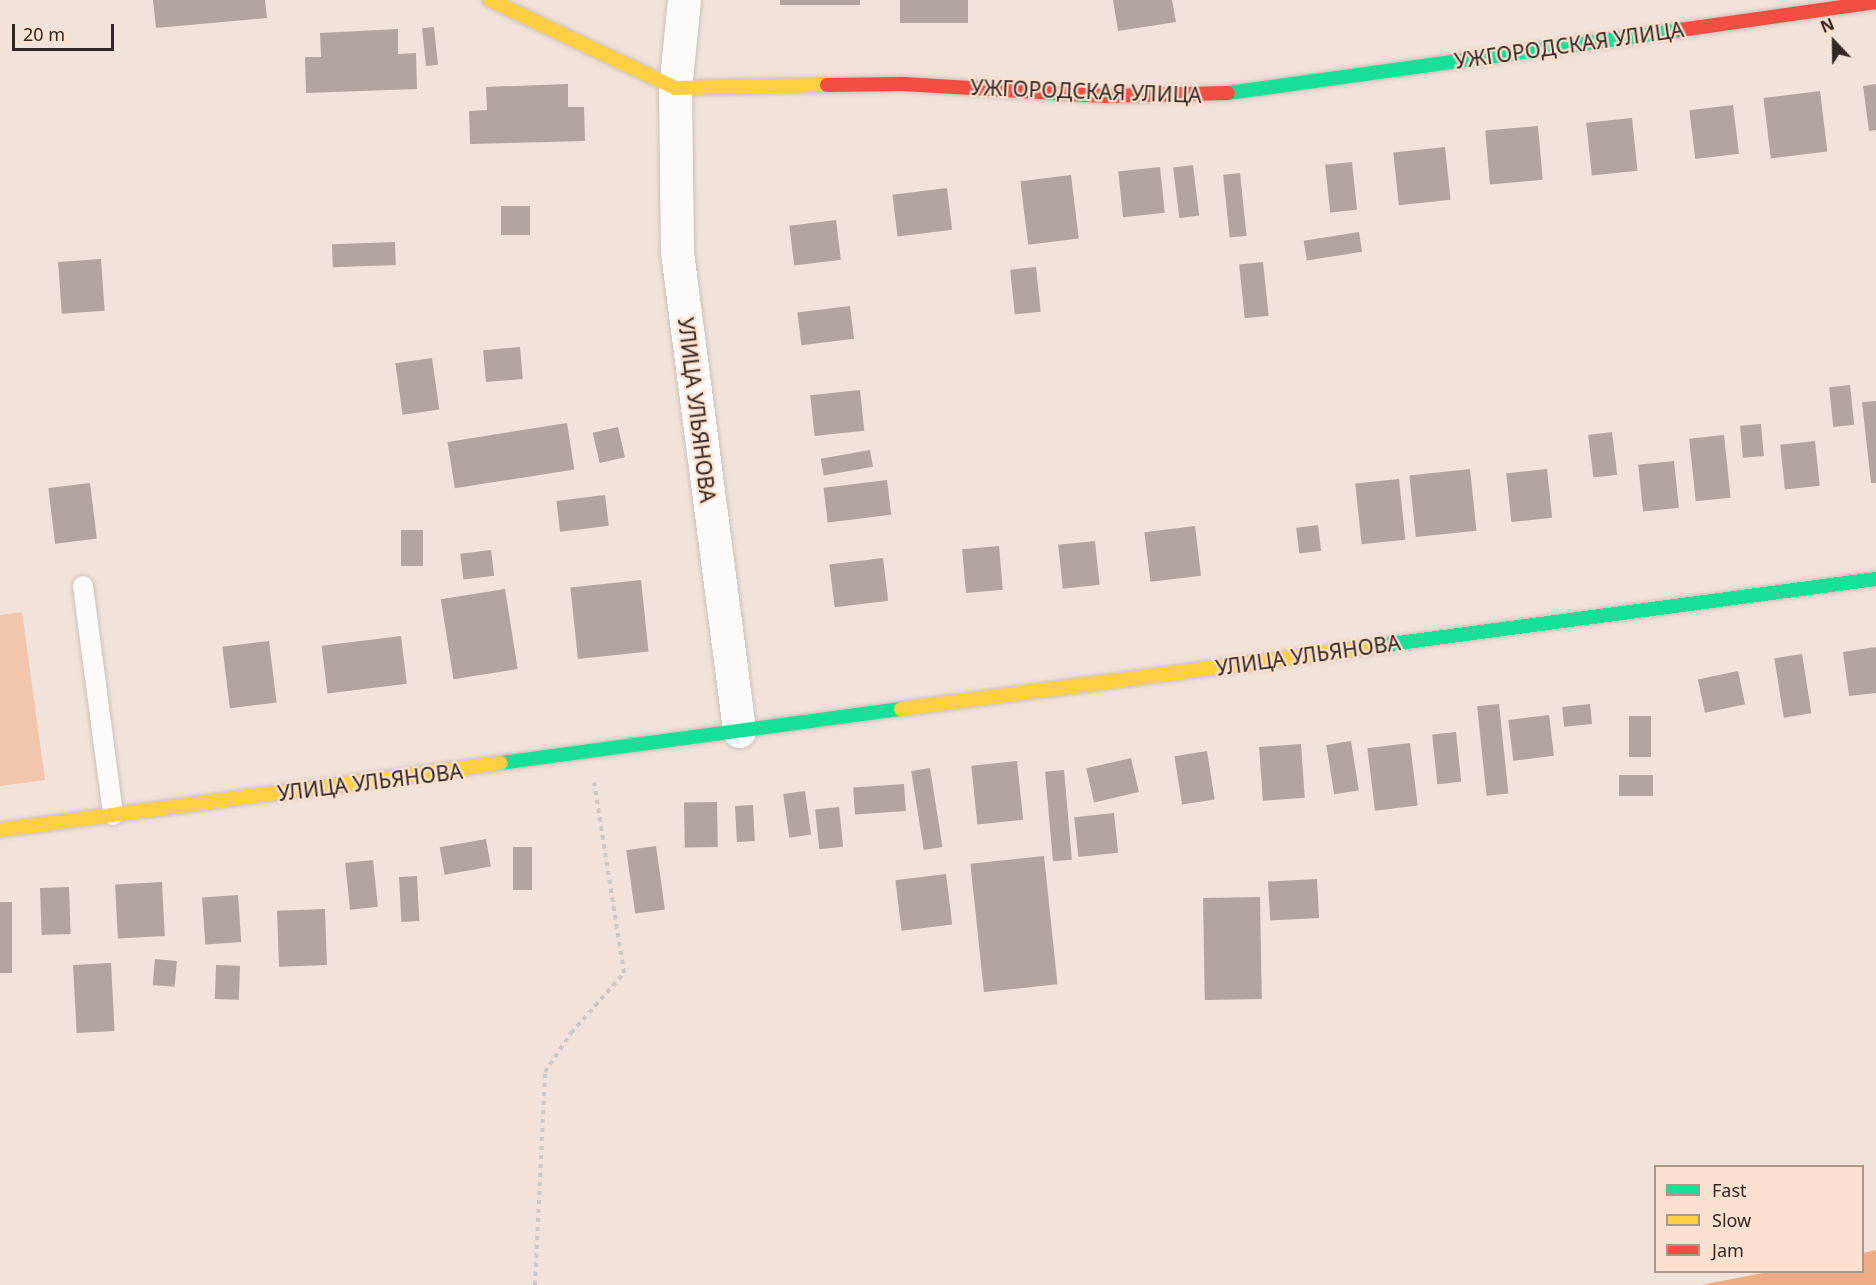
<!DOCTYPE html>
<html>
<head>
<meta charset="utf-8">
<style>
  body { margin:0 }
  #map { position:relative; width:1876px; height:1285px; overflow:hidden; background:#f2e3da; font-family:"Noto Sans",sans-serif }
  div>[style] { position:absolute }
  .green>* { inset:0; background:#f1c6ad }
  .water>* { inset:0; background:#eeac84 }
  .building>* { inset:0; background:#b1a59e; transform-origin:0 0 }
  .path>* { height:4px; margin-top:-2px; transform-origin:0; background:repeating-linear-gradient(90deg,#cdc7c5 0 4.5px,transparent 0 9px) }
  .roads { filter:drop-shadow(0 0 2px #ccc0ba) drop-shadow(0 0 2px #ccc0ba) }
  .lane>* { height:20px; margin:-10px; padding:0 10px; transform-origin:10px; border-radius:10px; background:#fdfbf9 }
  .street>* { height:33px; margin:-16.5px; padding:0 16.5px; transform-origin:16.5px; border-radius:16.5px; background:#fdfbf9 }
  .fast>* { height:14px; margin:-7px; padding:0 7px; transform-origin:7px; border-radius:7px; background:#16e098 }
  .slow>* { height:14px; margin:-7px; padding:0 7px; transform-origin:7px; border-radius:7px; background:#ffcf43 }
  .jam>* { height:14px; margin:-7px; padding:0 7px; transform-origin:7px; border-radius:7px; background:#f24e42 }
  span { translate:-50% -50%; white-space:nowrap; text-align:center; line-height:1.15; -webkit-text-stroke:4.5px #fce0d0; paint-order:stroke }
  .street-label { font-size:21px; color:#322722 }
  .legend { position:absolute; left:1654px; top:1165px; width:210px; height:108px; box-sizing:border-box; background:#fce0d0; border:2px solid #ab968a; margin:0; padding:8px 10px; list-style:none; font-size:18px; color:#322722 }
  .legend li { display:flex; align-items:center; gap:12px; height:30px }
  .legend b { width:30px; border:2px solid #ab968a }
  .north { position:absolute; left:1804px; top:12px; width:60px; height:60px; -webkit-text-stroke:4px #fce0d0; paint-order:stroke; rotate:338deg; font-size:16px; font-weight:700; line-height:24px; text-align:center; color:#322722 }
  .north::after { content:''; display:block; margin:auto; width:21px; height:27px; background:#322722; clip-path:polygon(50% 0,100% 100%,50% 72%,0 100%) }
  .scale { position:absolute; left:12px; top:24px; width:102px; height:27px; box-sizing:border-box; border:3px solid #322722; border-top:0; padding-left:8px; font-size:18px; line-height:21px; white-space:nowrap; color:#322722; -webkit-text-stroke:4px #fce0d0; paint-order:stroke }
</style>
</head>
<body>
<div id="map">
  <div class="green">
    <i style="clip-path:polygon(22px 612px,45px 780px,0 786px,0 615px)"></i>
  </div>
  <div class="water">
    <i style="clip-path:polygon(1876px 1250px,1876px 1285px,1701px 1285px,1768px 1272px,1862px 1272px,1863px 1253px)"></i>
  </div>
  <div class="building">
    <i style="clip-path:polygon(153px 0,265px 0,267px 18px,156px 28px)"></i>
    <i style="left:780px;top:0;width:80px;height:5px"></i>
    <i style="left:900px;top:0;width:68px;height:23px"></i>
    <i style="clip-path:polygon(1113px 0,1172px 0,1176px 22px,1118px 31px)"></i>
    <i style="left:434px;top:27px;width:38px;height:12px;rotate:84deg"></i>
    <i style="clip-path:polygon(398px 29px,398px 54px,416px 53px,417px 89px,306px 93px,305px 57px,321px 57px,320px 33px)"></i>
    <i style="clip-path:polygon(568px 84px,568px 107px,584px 107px,585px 141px,470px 144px,469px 111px,487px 110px,486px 87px)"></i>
    <i style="clip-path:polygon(1876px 84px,1876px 130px,1869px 131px,1863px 86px)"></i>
    <i style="left:1820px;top:91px;width:61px;height:57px;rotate:83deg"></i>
    <i style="left:1733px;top:105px;width:49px;height:44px;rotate:83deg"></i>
    <i style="left:1632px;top:118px;width:53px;height:46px;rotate:84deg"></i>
    <i style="left:1538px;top:126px;width:54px;height:53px;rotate:85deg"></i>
    <i style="left:1445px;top:147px;width:53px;height:52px;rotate:84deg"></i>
    <i style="left:1352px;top:162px;width:48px;height:27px;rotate:84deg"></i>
    <i style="left:1193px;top:165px;width:51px;height:20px;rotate:83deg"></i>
    <i style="left:1160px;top:167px;width:46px;height:42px;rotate:84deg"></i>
    <i style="left:1240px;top:173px;width:63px;height:17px;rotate:84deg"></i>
    <i style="left:1071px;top:175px;width:64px;height:51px;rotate:83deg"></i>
    <i style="left:947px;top:188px;width:42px;height:55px;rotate:83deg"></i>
    <i style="left:501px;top:206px;width:29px;height:29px"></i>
    <i style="left:836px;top:220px;width:40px;height:47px;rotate:83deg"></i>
    <i style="left:1359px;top:232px;width:20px;height:56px;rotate:81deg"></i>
    <i style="left:395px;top:242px;width:23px;height:63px;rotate:88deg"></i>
    <i style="left:101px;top:259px;width:52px;height:43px;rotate:86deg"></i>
    <i style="left:1263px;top:262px;width:54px;height:24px;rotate:84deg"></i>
    <i style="left:1036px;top:267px;width:45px;height:26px;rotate:84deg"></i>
    <i style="left:850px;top:306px;width:33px;height:53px;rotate:83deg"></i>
    <i style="left:520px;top:347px;width:32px;height:37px;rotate:85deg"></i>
    <i style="left:432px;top:358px;width:52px;height:37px;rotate:82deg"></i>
    <i style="left:1850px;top:385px;width:40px;height:21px;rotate:84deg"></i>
    <i style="left:860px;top:390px;width:41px;height:50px;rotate:84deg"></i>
    <i style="clip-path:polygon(1876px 401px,1876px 483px,1871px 483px,1862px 402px)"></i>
    <i style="left:567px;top:423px;width:47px;height:121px;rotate:81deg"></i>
    <i style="left:1761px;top:424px;width:32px;height:21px;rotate:85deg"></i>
    <i style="left:618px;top:427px;width:31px;height:26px;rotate:77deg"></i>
    <i style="left:1612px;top:432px;width:43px;height:24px;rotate:83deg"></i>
    <i style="left:1724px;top:435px;width:63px;height:35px;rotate:84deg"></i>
    <i style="left:1815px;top:441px;width:45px;height:35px;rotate:84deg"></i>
    <i style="left:870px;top:450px;width:17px;height:50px;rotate:80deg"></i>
    <i style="left:1674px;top:461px;width:47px;height:36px;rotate:84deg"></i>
    <i style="left:1470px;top:469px;width:62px;height:61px;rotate:84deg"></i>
    <i style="left:1547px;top:469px;width:49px;height:41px;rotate:84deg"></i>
    <i style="left:1399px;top:479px;width:61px;height:44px;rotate:84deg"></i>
    <i style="left:887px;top:480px;width:35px;height:64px;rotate:83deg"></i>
    <i style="left:90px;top:483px;width:56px;height:42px;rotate:83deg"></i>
    <i style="left:605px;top:495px;width:31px;height:49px;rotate:83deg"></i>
    <i style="left:1318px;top:525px;width:26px;height:22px;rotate:83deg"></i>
    <i style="left:1195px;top:526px;width:50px;height:51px;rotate:83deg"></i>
    <i style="left:423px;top:530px;width:36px;height:22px;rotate:90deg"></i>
    <i style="left:1095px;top:541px;width:44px;height:37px;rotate:84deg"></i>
    <i style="left:999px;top:546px;width:44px;height:37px;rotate:85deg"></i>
    <i style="left:491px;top:550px;width:26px;height:31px;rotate:83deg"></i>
    <i style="left:883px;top:558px;width:43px;height:54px;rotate:83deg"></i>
    <i style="left:641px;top:580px;width:72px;height:71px;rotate:84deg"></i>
    <i style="left:505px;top:589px;width:81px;height:65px;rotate:81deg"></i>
    <i style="left:401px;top:636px;width:48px;height:80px;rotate:83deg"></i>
    <i style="left:269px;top:641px;width:62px;height:47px;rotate:83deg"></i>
    <i style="clip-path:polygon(1876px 647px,1876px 693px,1849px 696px,1843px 652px)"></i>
    <i style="left:1802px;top:654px;width:60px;height:28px;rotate:81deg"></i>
    <i style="left:1738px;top:671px;width:34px;height:41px;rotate:78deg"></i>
    <i style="left:1499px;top:704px;width:90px;height:22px;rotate:84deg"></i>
    <i style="left:1590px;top:704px;width:20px;height:28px;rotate:84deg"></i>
    <i style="left:1549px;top:715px;width:41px;height:41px;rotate:83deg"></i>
    <i style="left:1629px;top:716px;width:22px;height:41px"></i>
    <i style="left:1456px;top:732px;width:50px;height:24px;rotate:84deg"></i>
    <i style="left:1351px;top:741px;width:50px;height:25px;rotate:81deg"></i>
    <i style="left:1410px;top:743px;width:63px;height:43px;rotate:83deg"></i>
    <i style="left:1301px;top:744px;width:54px;height:42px;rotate:86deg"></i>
    <i style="left:1207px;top:751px;width:49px;height:33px;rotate:81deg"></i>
    <i style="left:1131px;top:758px;width:35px;height:46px;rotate:77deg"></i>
    <i style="left:1017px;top:761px;width:59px;height:46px;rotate:84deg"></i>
    <i style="left:930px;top:768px;width:80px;height:19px;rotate:81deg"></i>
    <i style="left:1064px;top:770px;width:90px;height:19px;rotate:85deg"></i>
    <i style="left:1619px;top:775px;width:34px;height:21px"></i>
    <i style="left:904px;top:784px;width:27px;height:51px;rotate:86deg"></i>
    <i style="left:805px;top:791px;width:44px;height:22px;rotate:82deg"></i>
    <i style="left:717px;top:802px;width:45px;height:33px;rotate:89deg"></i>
    <i style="left:753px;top:805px;width:36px;height:18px;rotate:87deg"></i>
    <i style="left:839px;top:807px;width:40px;height:24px;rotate:84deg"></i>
    <i style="left:1114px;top:813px;width:40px;height:40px;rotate:84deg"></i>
    <i style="left:486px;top:839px;width:28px;height:47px;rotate:80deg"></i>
    <i style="left:656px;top:846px;width:64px;height:30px;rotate:82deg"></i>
    <i style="left:513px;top:847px;width:19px;height:43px"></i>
    <i style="left:1044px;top:856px;width:129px;height:74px;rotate:84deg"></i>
    <i style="left:373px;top:860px;width:47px;height:28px;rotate:84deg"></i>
    <i style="left:946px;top:874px;width:51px;height:51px;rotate:83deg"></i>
    <i style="left:417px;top:876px;width:45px;height:18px;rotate:87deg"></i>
    <i style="left:1317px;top:879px;width:39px;height:49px;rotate:87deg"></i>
    <i style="left:162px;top:882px;width:54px;height:47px;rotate:87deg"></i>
    <i style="left:69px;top:887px;width:47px;height:29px;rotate:88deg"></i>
    <i style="left:238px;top:895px;width:47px;height:36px;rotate:86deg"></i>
    <i style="left:1260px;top:897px;width:102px;height:57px;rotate:89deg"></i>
    <i style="left:0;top:902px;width:12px;height:71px"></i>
    <i style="left:325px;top:909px;width:56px;height:48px;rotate:88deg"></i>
    <i style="left:155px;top:959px;width:22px;height:26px;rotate:5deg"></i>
    <i style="left:111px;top:963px;width:68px;height:38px;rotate:87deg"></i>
    <i style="left:216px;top:965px;width:24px;height:34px;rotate:2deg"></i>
  </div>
  <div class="path">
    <i style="left:535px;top:1285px;width:213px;rotate:-87.3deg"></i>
    <i style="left:545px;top:1072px;width:47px;rotate:-56.3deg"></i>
    <i style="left:571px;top:1033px;width:80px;rotate:-48.5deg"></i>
    <i style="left:624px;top:973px;width:193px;rotate:-98.9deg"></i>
  </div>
  <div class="roads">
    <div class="lane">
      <i style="left:83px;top:586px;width:231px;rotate:82.5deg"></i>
    </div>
    <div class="street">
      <i style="left:684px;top:0;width:88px;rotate:95.8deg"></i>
      <i style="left:675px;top:88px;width:164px;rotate:89.3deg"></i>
      <i style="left:677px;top:252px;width:483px;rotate:82.6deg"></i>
    </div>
    <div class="fast">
      <i style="left:1228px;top:93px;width:456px;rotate:-7.9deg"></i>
      <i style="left:1369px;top:647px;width:512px;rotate:-7.64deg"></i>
      <i style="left:501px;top:763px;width:404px;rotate:-7.7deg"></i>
    </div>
    <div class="slow">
      <i style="left:490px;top:0;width:205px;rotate:25.4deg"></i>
      <i style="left:675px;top:88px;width:152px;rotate:-1.1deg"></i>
      <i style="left:901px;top:709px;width:472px;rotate:-7.5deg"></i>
      <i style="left:0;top:830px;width:505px;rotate:-7.62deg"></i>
    </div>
    <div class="jam">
      <i style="left:1680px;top:30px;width:198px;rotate:-8.1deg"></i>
      <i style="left:827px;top:85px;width:76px;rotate:-0.8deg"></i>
      <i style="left:903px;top:84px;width:203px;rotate:3.4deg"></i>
      <i style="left:1106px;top:96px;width:122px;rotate:-1.4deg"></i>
    </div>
  </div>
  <div class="street-label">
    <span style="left:1569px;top:45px;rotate:-8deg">УЖГОРОДСКАЯ УЛИЦА</span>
    <span style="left:1086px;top:91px;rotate:2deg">УЖГОРОДСКАЯ УЛИЦА</span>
    <span style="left:697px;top:410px;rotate:83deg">УЛИЦА УЛЬЯНОВА</span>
    <span style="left:1308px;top:655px;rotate:-8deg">УЛИЦА УЛЬЯНОВА</span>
    <span style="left:370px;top:782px;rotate:-7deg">УЛИЦА УЛЬЯНОВА</span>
  </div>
  <ul class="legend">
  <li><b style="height:8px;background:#16e098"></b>Fast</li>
  <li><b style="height:8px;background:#ffcf43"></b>Slow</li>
  <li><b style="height:8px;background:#f24e42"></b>Jam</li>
  </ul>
  <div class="north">N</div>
  <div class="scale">20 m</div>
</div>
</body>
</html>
